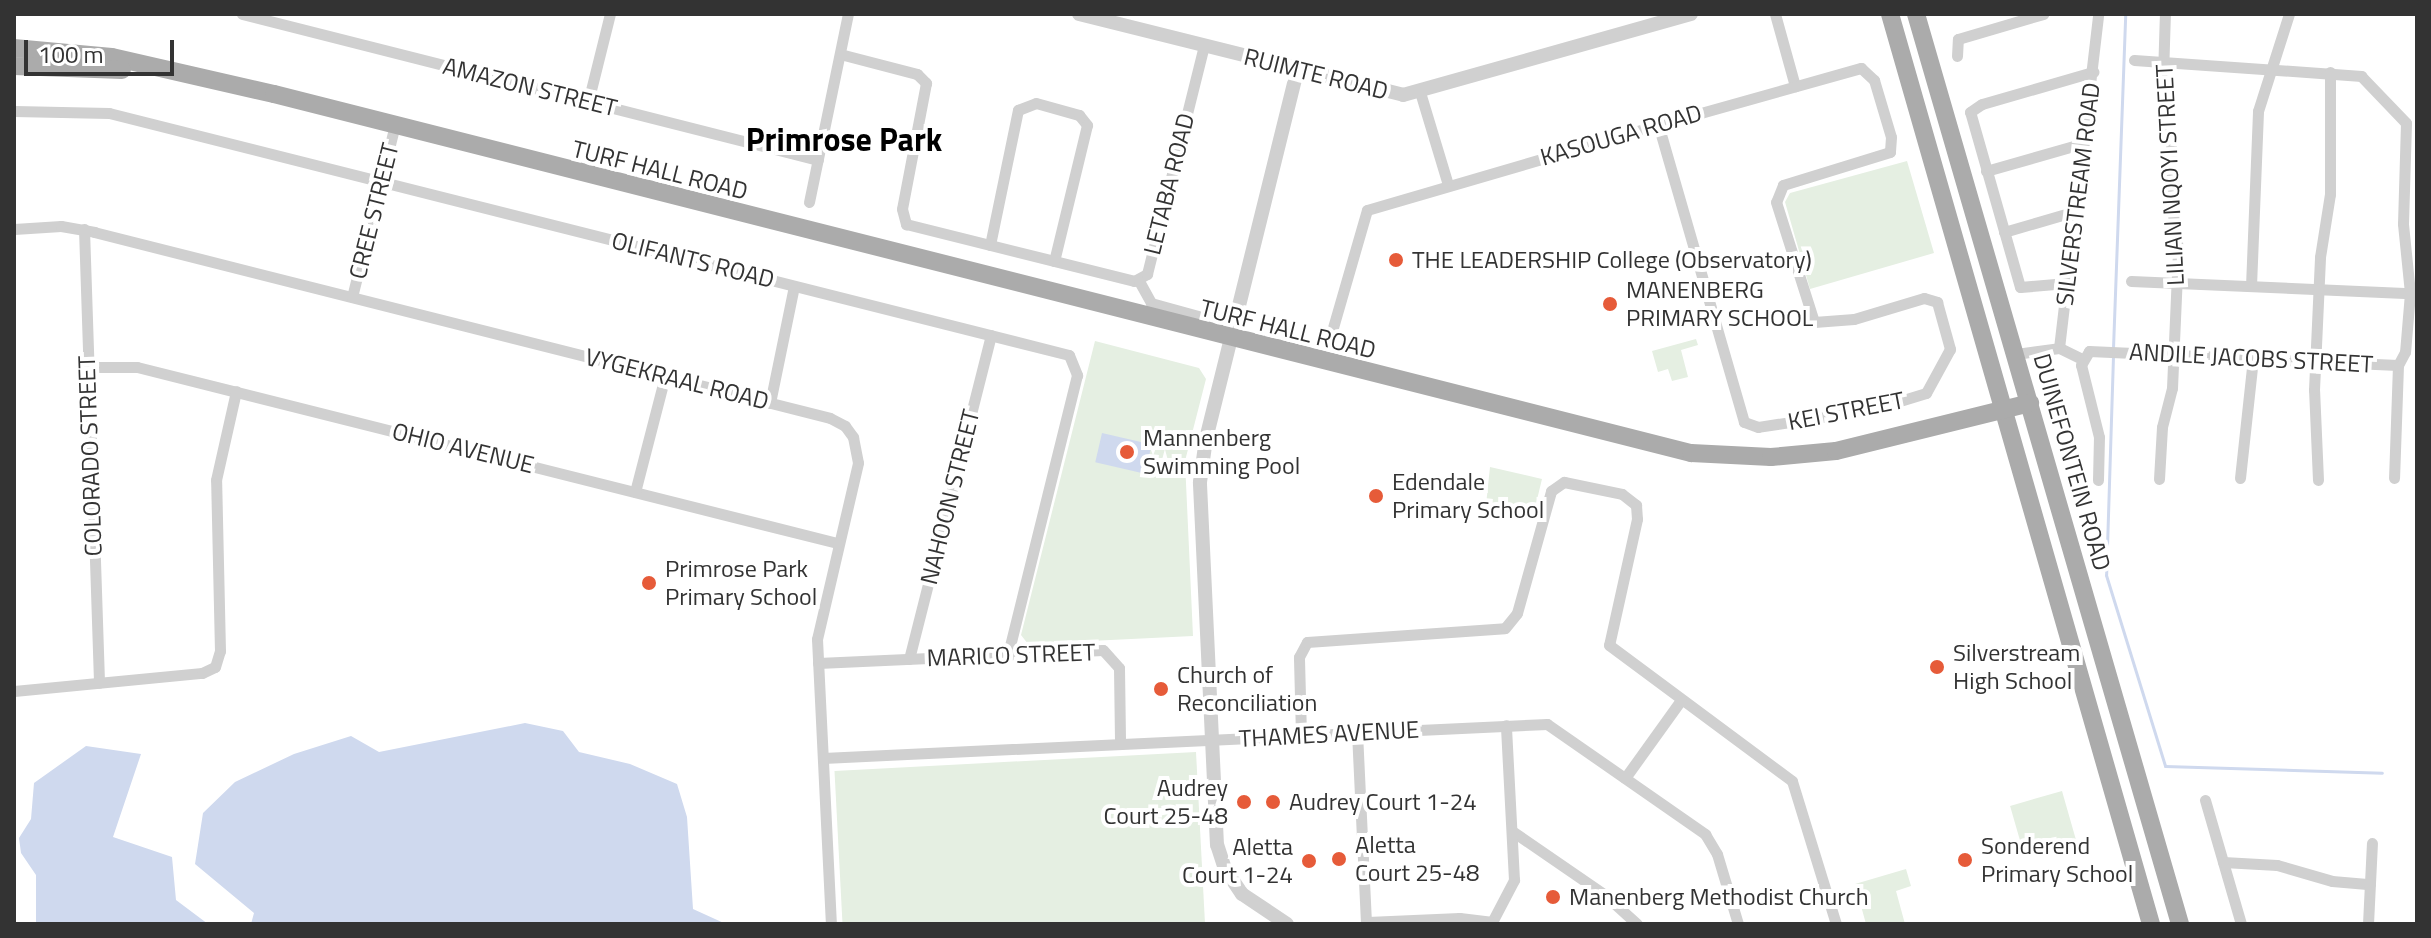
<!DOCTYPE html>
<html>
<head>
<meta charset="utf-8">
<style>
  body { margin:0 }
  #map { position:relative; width:2431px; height:938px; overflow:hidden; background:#fff; font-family:"Titillium Web",sans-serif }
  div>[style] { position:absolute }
  .green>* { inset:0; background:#e5efe2; transform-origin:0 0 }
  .water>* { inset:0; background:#cfd9ee; transform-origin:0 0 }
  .stream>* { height:3px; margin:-1.5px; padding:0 1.5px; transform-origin:1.5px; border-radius:1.5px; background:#cfd9ee }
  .minor>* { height:11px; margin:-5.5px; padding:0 5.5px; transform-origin:5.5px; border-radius:5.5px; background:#d0d0d0 }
  .tertiary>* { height:14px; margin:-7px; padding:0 7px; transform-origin:7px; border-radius:7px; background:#d0d0d0 }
  .primary>* { height:18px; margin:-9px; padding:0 9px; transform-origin:9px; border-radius:9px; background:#ababab }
  .dots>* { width:22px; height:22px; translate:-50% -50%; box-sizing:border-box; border:4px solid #fff; border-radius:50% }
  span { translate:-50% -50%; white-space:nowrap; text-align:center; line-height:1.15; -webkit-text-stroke:8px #fff; paint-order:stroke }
  .street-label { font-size:24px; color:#333 }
  .poi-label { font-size:24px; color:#333 }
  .left { translate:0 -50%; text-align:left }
  .right { translate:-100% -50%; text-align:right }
  .district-label { font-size:32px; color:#000; font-weight:700 }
  .frame { position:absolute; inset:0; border:16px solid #333; pointer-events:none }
  .scale { position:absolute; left:24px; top:40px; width:150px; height:36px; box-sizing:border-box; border:4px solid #333; border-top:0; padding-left:10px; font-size:24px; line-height:28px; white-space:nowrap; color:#333; -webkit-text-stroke:6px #fff; paint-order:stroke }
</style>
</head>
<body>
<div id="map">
  <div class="green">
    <i style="clip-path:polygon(1907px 161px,1934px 253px,1810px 289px,1785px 202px,1790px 193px)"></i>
    <i style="clip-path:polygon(1696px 339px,1698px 345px,1681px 350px,1688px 377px,1672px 381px,1668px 369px,1658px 372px,1652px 351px)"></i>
    <i style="clip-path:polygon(1095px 341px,1199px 368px,1206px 379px,1185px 461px,1193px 636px,1028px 644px,1021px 635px)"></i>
    <i style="clip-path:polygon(1490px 467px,1542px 479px,1534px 512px,1486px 505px)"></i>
    <i style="left:1196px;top:752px;width:172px;height:362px;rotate:87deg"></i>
    <i style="left:2062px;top:791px;width:54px;height:54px;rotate:74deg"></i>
    <i style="clip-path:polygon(1906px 869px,1911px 886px,1896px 891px,1905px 924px,1866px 924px,1855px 884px)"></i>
  </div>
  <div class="water">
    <i style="left:1102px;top:433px;width:51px;height:30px;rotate:13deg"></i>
    <i style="clip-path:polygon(525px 723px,563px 731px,579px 752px,630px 764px,677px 784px,687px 817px,693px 909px,726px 924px,251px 924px,254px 913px,195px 864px,203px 813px,235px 782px,294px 754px,351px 736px,379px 752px)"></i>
    <i style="clip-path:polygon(86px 746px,141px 754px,113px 837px,172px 857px,176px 900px,208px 924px,36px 924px,36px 875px,21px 853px,19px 838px,31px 819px,34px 783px)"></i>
  </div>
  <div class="stream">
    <i style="left:2113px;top:348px;width:334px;rotate:-87.9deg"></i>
    <i style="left:2113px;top:356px;width:219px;rotate:91.8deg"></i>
    <i style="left:2106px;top:575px;width:200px;rotate:72.8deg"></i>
    <i style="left:2165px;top:766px;width:217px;rotate:1.8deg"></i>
  </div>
  <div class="minor">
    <i style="left:242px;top:14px;width:594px;rotate:14.22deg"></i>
    <i style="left:1775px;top:14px;width:75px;rotate:74.5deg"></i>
    <i style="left:840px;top:54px;width:80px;rotate:14.6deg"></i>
    <i style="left:917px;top:74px;width:13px;rotate:45deg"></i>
    <i style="left:926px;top:83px;width:128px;rotate:100.8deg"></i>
    <i style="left:902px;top:209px;width:16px;rotate:75deg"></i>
    <i style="left:906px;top:224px;width:235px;rotate:14deg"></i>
    <i style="left:1134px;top:281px;width:15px;rotate:-28deg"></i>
    <i style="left:1147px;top:274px;width:235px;rotate:-76deg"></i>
    <i style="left:1957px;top:56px;width:17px;rotate:-87deg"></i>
    <i style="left:1958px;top:39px;width:89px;rotate:-16.4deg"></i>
    <i style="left:2134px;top:60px;width:228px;rotate:4deg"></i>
    <i style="left:2361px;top:76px;width:65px;rotate:46.2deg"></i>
    <i style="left:2406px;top:123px;width:101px;rotate:91.7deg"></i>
    <i style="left:2403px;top:224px;width:69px;rotate:84.2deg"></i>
    <i style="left:2410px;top:293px;width:59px;rotate:94.8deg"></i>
    <i style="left:2405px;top:352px;width:15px;rotate:118deg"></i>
    <i style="left:2398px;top:365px;width:113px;rotate:92deg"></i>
    <i style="left:1420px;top:92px;width:97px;rotate:73.2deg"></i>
    <i style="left:588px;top:102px;width:91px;rotate:-76deg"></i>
    <i style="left:14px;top:111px;width:95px;rotate:1.2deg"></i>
    <i style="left:109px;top:113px;width:990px;rotate:14.15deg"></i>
    <i style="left:1069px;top:355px;width:22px;rotate:68deg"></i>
    <i style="left:1077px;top:375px;width:287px;rotate:103.9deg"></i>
    <i style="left:1986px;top:171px;width:102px;rotate:-15.9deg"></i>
    <i style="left:809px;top:202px;width:192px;rotate:-78.3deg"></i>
    <i style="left:14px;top:229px;width:47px;rotate:-3.7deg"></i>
    <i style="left:61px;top:226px;width:34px;rotate:10deg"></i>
    <i style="left:94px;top:232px;width:759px;rotate:14.18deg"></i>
    <i style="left:830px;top:418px;width:17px;rotate:28deg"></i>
    <i style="left:845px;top:426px;width:14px;rotate:54deg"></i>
    <i style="left:853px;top:437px;width:26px;rotate:79deg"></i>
    <i style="left:858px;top:463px;width:181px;rotate:103.1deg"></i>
    <i style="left:817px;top:639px;width:285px;rotate:87.2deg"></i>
    <i style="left:84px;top:229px;width:454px;rotate:88.1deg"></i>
    <i style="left:2004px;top:232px;width:75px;rotate:-16.3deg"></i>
    <i style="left:990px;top:245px;width:138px;rotate:-78.3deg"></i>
    <i style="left:1018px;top:110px;width:19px;rotate:-21deg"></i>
    <i style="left:1036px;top:103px;width:45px;rotate:15.6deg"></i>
    <i style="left:1079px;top:115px;width:13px;rotate:51deg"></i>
    <i style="left:1087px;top:125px;width:140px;rotate:103.6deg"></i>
    <i style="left:1139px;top:281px;width:25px;rotate:61deg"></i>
    <i style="left:1151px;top:303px;width:49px;rotate:15.5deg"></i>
    <i style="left:2131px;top:281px;width:279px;rotate:2.5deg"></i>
    <i style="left:2067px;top:283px;width:47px;rotate:175.1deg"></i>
    <i style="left:2020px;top:287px;width:182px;rotate:-105.9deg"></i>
    <i style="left:1970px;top:112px;width:14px;rotate:-34deg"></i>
    <i style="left:1982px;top:104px;width:116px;rotate:-16.1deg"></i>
    <i style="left:2251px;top:286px;width:175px;rotate:-87.7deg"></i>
    <i style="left:2258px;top:111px;width:102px;rotate:-72.3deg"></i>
    <i style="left:352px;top:297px;width:178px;rotate:-76deg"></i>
    <i style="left:1332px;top:331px;width:126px;rotate:-73.9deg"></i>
    <i style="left:1367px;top:210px;width:303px;rotate:-16.3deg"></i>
    <i style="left:1658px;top:125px;width:211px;rotate:-15.7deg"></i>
    <i style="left:1861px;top:68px;width:18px;rotate:43deg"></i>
    <i style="left:1874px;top:80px;width:59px;rotate:73.4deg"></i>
    <i style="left:1891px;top:137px;width:15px;rotate:94deg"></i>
    <i style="left:1890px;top:152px;width:112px;rotate:162.9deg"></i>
    <i style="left:1783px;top:185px;width:18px;rotate:112deg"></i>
    <i style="left:1776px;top:202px;width:126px;rotate:72.4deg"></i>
    <i style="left:1814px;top:322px;width:40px;rotate:-4.3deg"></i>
    <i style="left:1854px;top:319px;width:73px;rotate:-16.7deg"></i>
    <i style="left:1924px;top:298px;width:14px;rotate:17deg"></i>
    <i style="left:1937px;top:302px;width:49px;rotate:74.5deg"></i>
    <i style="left:1950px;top:349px;width:50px;rotate:118.6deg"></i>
    <i style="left:1926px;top:393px;width:59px;rotate:163.1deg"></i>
    <i style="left:1870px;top:410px;width:113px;rotate:171.4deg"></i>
    <i style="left:1758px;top:427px;width:15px;rotate:-160deg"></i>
    <i style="left:1744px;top:422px;width:309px;rotate:-106.1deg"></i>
    <i style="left:2016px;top:354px;width:43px;rotate:-7.9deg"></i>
    <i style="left:2082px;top:359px;width:25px;rotate:-154deg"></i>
    <i style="left:2059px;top:348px;width:336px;rotate:-83.3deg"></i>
    <i style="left:87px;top:367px;width:50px"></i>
    <i style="left:137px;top:367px;width:722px;rotate:14.11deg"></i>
    <i style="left:770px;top:403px;width:119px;rotate:-78.4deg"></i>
    <i style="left:2240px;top:478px;width:121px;rotate:-83.8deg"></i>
    <i style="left:2159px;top:479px;width:52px;rotate:-86.7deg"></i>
    <i style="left:2162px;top:427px;width:40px;rotate:-75.6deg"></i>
    <i style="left:2172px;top:388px;width:139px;rotate:-87.5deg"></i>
    <i style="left:2178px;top:249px;width:49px;rotate:-98.3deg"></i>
    <i style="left:2171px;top:201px;width:58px;rotate:-90deg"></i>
    <i style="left:2171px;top:143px;width:37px;rotate:-104deg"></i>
    <i style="left:2162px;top:107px;width:93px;rotate:-88.2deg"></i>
    <i style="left:2098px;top:480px;width:43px;rotate:-88.7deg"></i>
    <i style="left:2099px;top:437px;width:74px;rotate:-104deg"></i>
    <i style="left:2081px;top:365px;width:16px;rotate:-60deg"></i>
    <i style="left:2089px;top:351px;width:309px;rotate:2.6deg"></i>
    <i style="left:2318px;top:480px;width:90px;rotate:-92.5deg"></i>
    <i style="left:2314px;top:390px;width:133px;rotate:-87.4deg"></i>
    <i style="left:2320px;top:257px;width:64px;rotate:-81deg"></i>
    <i style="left:2330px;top:194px;width:122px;rotate:-90deg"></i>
    <i style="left:635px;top:492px;width:120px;rotate:-75.5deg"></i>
    <i style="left:909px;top:659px;width:334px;rotate:-75.8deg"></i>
    <i style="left:818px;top:663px;width:285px;rotate:-2.6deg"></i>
    <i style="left:1103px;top:650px;width:24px;rotate:48deg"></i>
    <i style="left:1119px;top:668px;width:76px;rotate:89.2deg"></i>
    <i style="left:14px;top:691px;width:189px;rotate:-5.5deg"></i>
    <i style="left:202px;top:673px;width:14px;rotate:-25deg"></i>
    <i style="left:215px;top:667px;width:17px;rotate:-73deg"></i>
    <i style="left:220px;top:651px;width:171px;rotate:-91.3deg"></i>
    <i style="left:216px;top:480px;width:91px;rotate:-77.3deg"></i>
    <i style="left:1357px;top:732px;width:192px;rotate:87.3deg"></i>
    <i style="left:1301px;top:735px;width:78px;rotate:-91.5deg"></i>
    <i style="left:1299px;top:657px;width:17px;rotate:-62deg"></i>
    <i style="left:1307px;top:642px;width:198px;rotate:-4deg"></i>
    <i style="left:1505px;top:628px;width:19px;rotate:-51deg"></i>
    <i style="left:1517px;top:613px;width:127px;rotate:-74.4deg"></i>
    <i style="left:1551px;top:491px;width:16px;rotate:-35deg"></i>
    <i style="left:1564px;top:482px;width:59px;rotate:11.7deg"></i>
    <i style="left:1622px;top:494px;width:18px;rotate:38deg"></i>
    <i style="left:1636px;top:505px;width:14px;rotate:86deg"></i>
    <i style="left:1637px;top:519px;width:129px;rotate:102.5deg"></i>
    <i style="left:1609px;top:645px;width:228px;rotate:36.6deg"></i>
    <i style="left:1792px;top:781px;width:150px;rotate:72.9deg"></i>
    <i style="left:823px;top:758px;width:725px;rotate:-2.69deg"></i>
    <i style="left:1547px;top:724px;width:193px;rotate:34.8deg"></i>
    <i style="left:1705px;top:834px;width:23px;rotate:59deg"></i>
    <i style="left:1717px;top:854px;width:73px;rotate:73.3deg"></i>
    <i style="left:1625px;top:778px;width:96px;rotate:-54.3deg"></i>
    <i style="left:2205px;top:800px;width:129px;rotate:73.8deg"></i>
    <i style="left:1512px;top:831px;width:113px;rotate:34.5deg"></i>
    <i style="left:1605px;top:895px;width:43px;rotate:42.2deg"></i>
    <i style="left:2223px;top:862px;width:54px;rotate:3.2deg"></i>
    <i style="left:2277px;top:865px;width:57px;rotate:16.2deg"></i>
    <i style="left:2332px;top:881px;width:38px;rotate:5deg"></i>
    <i style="left:1491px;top:924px;width:50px;rotate:-62.4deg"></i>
    <i style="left:1514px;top:880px;width:155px;rotate:-93deg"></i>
    <i style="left:2368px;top:924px;width:81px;rotate:-87.2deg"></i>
  </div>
  <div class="tertiary">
    <i style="left:1079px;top:14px;width:334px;rotate:14deg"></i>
    <i style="left:1403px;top:95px;width:299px;rotate:-15.7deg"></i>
    <i style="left:1287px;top:924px;width:54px;rotate:-146.3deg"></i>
    <i style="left:1242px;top:894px;width:30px;rotate:-124deg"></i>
    <i style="left:1225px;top:869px;width:25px;rotate:-108deg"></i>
    <i style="left:1217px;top:845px;width:363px;rotate:-92.7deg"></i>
    <i style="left:1200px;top:482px;width:43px;rotate:-82.1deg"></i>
    <i style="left:1206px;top:439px;width:380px;rotate:-76.1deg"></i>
    <i style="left:1368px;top:924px;width:92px;rotate:-2.5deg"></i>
    <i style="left:1460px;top:920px;width:31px;rotate:7deg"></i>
  </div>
  <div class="primary">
    <i style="left:1890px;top:14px;width:947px;rotate:74deg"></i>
    <i style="left:1916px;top:14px;width:948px;rotate:73.82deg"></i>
    <i style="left:14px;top:48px;width:98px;rotate:5.2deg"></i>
    <i style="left:112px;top:57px;width:166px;rotate:12.9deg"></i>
    <i style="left:274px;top:94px;width:1462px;rotate:14.22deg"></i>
    <i style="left:1691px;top:453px;width:80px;rotate:2.9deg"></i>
    <i style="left:1771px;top:457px;width:65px;rotate:-5.3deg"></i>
    <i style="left:1836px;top:451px;width:200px;rotate:-13.9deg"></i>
    <i style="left:14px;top:66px;width:108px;rotate:2.1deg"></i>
  </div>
  <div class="dots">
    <i style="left:1396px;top:260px;background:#e65b39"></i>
    <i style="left:1610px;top:304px;background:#e65b39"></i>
    <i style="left:1127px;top:452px;background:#e65b39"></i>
    <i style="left:1376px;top:496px;background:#e65b39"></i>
    <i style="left:649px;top:583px;background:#e65b39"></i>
    <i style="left:1937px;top:667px;background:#e65b39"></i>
    <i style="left:1161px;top:689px;background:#e65b39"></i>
    <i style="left:1244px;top:802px;background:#e65b39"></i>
    <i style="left:1273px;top:802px;background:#e65b39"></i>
    <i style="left:1339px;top:859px;background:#e65b39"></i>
    <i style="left:1965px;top:860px;background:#e65b39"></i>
    <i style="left:1309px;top:861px;background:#e65b39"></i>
    <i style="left:1553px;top:897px;background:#e65b39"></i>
  </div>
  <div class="street-label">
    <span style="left:1316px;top:74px;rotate:14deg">RUIMTE ROAD</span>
    <span style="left:530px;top:87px;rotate:14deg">AMAZON STREET</span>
    <span style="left:1621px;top:135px;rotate:-16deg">KASOUGA ROAD</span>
    <span style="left:660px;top:170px;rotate:14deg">TURF HALL ROAD</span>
    <span style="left:2170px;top:175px;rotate:-93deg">LILIAN NQOYI STREET</span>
    <span style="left:1169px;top:184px;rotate:-76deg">LETABA ROAD</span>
    <span style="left:2078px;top:194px;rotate:-83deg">SILVERSTREAM ROAD</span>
    <span style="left:374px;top:211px;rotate:-76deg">CREE STREET</span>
    <span style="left:693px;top:260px;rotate:14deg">OLIFANTS ROAD</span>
    <span style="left:1288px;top:329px;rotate:14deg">TURF HALL ROAD</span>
    <span style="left:2251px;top:358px;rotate:3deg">ANDILE JACOBS STREET</span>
    <span style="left:677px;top:379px;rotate:14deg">VYGEKRAAL ROAD</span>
    <span style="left:1846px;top:411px;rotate:-11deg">KEI STREET</span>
    <span style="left:463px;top:448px;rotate:14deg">OHIO AVENUE</span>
    <span style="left:90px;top:456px;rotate:-92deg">COLORADO STREET</span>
    <span style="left:2072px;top:462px;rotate:74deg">DUINEFONTEIN ROAD</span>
    <span style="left:950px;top:497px;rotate:-76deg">NAHOON STREET</span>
    <span style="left:1011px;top:655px;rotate:-2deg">MARICO STREET</span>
    <span style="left:1329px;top:734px;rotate:-3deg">THAMES AVENUE</span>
  </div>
  <div class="poi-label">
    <span class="left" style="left:1412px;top:260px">THE LEADERSHIP College (Observatory)</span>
    <span class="left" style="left:1626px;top:304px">MANENBERG<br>PRIMARY SCHOOL</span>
    <span class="left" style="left:1143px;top:452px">Mannenberg<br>Swimming Pool</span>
    <span class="left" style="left:1392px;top:496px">Edendale<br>Primary School</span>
    <span class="left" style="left:665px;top:583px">Primrose Park<br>Primary School</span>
    <span class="left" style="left:1953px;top:667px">Silverstream<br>High School</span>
    <span class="left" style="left:1177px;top:689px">Church of<br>Reconciliation</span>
    <span class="right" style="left:1228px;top:802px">Audrey<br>Court 25-48</span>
    <span class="left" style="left:1289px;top:802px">Audrey Court 1-24</span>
    <span class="left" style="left:1355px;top:859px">Aletta<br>Court 25-48</span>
    <span class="left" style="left:1981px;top:860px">Sonderend<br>Primary School</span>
    <span class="right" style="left:1293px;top:861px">Aletta<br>Court 1-24</span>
    <span class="left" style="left:1569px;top:897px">Manenberg Methodist Church</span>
  </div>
  <div class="district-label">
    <span style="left:844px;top:139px">Primrose Park</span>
  </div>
  <div class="frame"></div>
  <div class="scale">100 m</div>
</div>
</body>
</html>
